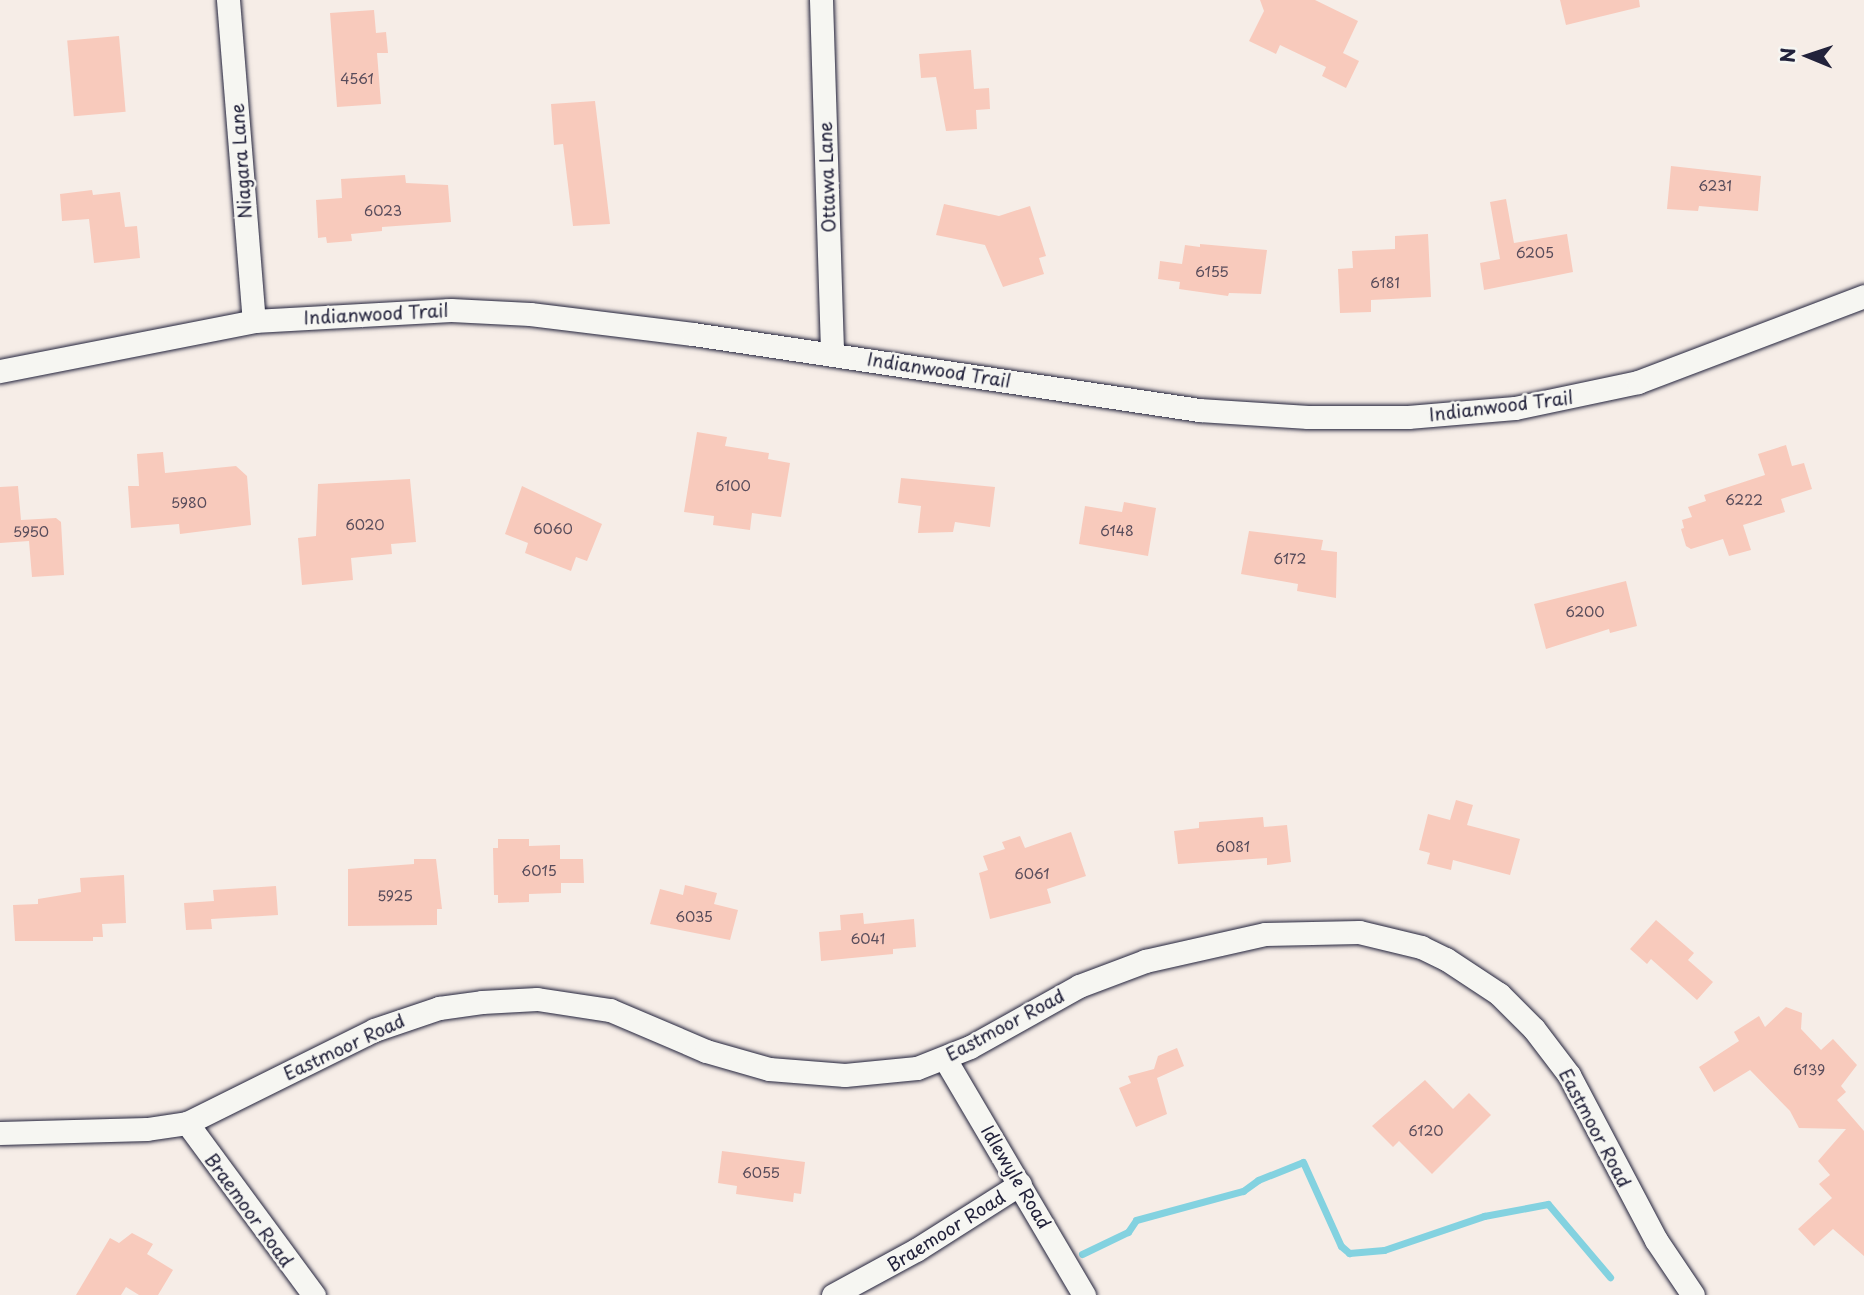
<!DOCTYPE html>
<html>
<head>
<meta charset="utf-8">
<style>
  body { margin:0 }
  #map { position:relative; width:1864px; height:1295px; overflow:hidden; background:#f6ede7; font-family:"Playpen Sans",sans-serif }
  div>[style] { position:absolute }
  .stream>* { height:7px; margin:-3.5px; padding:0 3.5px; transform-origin:3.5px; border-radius:3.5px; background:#83d2e0 }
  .building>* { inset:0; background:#f8cabc; transform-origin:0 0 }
  .roads { filter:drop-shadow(0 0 2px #22223b) drop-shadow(0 0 2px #22223b) }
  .minor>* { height:23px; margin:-11.5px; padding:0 11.5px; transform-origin:11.5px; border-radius:11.5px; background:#f6f6f2 }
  span { translate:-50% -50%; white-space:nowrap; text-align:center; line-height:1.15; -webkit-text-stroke:5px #f6f6f2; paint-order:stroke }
  .number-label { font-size:14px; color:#584c5b }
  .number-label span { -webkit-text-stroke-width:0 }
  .street-label { font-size:18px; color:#22223b }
  .north { position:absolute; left:1773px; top:21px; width:70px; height:70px; -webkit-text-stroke:5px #f6f6f2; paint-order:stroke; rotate:272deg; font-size:19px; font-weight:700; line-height:28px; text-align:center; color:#22223b }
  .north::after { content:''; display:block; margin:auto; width:24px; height:32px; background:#22223b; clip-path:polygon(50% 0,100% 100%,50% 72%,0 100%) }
</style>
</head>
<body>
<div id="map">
  <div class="stream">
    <i style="left:1082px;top:1254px;width:51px;rotate:-25.6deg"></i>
    <i style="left:1128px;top:1232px;width:14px;rotate:-56deg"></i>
    <i style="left:1136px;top:1220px;width:111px;rotate:-15.2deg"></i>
    <i style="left:1243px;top:1191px;width:19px;rotate:-36deg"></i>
    <i style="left:1258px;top:1180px;width:48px;rotate:-21.8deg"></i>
    <i style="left:1303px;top:1162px;width:92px;rotate:65.7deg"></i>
    <i style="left:1341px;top:1246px;width:11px;rotate:41deg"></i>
    <i style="left:1349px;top:1253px;width:35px;rotate:-5deg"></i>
    <i style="left:1384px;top:1250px;width:106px;rotate:-18.8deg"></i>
    <i style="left:1484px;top:1216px;width:65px;rotate:-10.6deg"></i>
    <i style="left:1548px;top:1204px;width:96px;rotate:49.7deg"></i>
  </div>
  <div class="building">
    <i style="clip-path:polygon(1260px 0,1315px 0,1358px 21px,1343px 53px,1359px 61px,1346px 88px,1322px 76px,1326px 67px,1280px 45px,1276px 54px,1249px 41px,1264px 11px)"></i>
    <i style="clip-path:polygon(1560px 0,1639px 0,1640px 7px,1566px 25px)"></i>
    <i style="clip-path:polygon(374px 10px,376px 33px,386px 32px,388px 53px,377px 53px,381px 104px,337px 107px,330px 13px)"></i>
    <i style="left:119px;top:36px;width:76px;height:52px;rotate:85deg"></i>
    <i style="clip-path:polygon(971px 50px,974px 89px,989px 88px,990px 109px,976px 110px,977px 129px,946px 131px,936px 77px,921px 78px,919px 54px)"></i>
    <i style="clip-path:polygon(595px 101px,610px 224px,573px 226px,563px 144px,554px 145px,551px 104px)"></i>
    <i style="clip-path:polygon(1671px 166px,1761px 176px,1758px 211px,1699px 206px,1698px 211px,1667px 209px)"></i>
    <i style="clip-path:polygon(405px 175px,406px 183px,448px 185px,451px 222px,382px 227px,382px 231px,351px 234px,352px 241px,327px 243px,326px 237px,318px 238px,316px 200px,342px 198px,341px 179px)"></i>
    <i style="clip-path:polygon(92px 190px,93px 195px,120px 192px,125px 227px,137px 226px,140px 258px,94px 263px,89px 219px,62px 221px,60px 194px)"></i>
    <i style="clip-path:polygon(1506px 199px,1514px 243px,1567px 234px,1573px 272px,1484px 290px,1480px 263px,1500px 259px,1490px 202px)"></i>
    <i style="clip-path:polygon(944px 204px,999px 216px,1030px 206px,1046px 256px,1039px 258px,1044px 274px,1003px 287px,985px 245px,936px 235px)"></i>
    <i style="clip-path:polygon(1428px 234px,1431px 297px,1371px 300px,1371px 312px,1340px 313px,1338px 269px,1353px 268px,1352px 251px,1395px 249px,1395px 236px)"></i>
    <i style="clip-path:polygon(1200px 244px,1267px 250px,1261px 294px,1229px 293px,1228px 296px,1179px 289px,1180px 282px,1158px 279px,1160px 261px,1182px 264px,1185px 245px,1200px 247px)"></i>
    <i style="clip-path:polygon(697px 432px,727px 437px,725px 446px,769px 453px,768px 459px,790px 463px,781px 517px,752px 513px,750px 530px,713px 525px,714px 516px,684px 512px)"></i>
    <i style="clip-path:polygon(1786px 445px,1792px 466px,1804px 463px,1812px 489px,1781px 499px,1785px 512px,1743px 525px,1751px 550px,1729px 556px,1723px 539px,1691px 549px,1686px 546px,1681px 529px,1684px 528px,1682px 520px,1692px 517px,1688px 507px,1706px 501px,1704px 495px,1765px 475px,1758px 454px)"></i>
    <i style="clip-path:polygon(163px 452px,165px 473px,236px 466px,247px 476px,251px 525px,180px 534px,179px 524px,131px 528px,128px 486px,139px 486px,137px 454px)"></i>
    <i style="clip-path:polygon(901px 478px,995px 487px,990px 527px,955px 522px,953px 532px,918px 533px,921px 506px,898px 503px)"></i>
    <i style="clip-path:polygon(410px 479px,416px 542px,391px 544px,392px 554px,351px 558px,353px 580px,302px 585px,298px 538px,316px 536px,318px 484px)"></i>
    <i style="clip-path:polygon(18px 486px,21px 520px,56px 518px,61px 522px,64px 575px,32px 577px,29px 541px,0 543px,0 487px)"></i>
    <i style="clip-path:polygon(522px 486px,602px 524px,587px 561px,576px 557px,571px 571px,525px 553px,528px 543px,505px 534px)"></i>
    <i style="clip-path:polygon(1124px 502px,1156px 508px,1148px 556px,1079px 544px,1085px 506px,1122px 512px)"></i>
    <i style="clip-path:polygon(1249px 531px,1323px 540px,1321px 550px,1337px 552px,1336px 598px,1297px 591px,1298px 584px,1241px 574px)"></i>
    <i style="clip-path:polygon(1626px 581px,1637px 626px,1610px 633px,1609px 629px,1546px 649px,1534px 604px)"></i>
    <i style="clip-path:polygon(1456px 800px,1473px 805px,1467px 825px,1520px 839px,1510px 875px,1453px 860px,1451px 870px,1427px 864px,1430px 853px,1419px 850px,1428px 814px,1450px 820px)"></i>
    <i style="clip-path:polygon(1263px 817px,1264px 827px,1287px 825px,1291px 862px,1267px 865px,1267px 858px,1178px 864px,1174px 831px,1199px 828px,1199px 822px)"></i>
    <i style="clip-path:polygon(1071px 832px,1086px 876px,1047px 889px,1051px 903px,990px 919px,979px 873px,988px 870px,983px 856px,1005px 849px,1002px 842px,1020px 836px,1025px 848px)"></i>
    <i style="clip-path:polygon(498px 839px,529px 839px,529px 846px,560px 845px,560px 859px,583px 859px,584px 883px,561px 883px,561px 893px,529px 894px,529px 902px,498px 903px,498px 895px,494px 895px,493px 848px,498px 848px)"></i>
    <i style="clip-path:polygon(414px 859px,436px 859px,442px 909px,437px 909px,437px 925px,348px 926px,348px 869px,414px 864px)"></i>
    <i style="clip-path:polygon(124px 875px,126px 923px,102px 924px,103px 937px,93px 937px,93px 941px,15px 941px,13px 905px,38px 904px,38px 899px,81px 892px,80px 878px)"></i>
    <i style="clip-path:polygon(685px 885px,717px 893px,714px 904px,738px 910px,730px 940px,650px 924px,660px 889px,683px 895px)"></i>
    <i style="clip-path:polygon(276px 886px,278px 915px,211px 919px,212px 929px,186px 930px,184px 903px,214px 901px,213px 890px)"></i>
    <i style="clip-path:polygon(863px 913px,864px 924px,914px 919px,916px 947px,893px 949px,893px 954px,821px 961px,819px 932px,841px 930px,840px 915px)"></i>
    <i style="clip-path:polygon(1656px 920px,1694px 953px,1688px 960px,1713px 982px,1697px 1000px,1651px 959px,1647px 964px,1630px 949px)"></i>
    <i style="clip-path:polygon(1786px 1007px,1802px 1013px,1801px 1029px,1821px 1050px,1833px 1039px,1857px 1065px,1841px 1086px,1846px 1092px,1837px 1100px,1864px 1131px,1864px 1256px,1833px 1229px,1814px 1246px,1798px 1229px,1832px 1198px,1819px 1184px,1830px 1175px,1818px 1161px,1846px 1129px,1799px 1128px,1790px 1111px,1750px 1070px,1714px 1092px,1699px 1067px,1739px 1041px,1734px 1032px,1759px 1016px,1765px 1027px)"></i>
    <i style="clip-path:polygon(1177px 1048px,1184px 1066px,1157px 1078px,1167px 1114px,1136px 1127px,1119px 1088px,1131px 1083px,1128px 1076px,1154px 1069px,1158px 1056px)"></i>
    <i style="clip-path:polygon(1425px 1080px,1453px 1109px,1469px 1093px,1491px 1115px,1432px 1174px,1399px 1141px,1393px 1147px,1372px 1126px)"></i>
    <i style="clip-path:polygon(722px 1151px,805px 1162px,801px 1194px,794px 1193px,793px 1202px,736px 1194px,737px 1186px,718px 1183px)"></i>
    <i style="clip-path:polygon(132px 1233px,153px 1244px,147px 1254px,173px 1270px,158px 1295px,139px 1295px,126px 1287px,121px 1295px,76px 1295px,110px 1238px,119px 1243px)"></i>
  </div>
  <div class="roads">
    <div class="minor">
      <i style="left:228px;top:0;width:322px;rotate:85.4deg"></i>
      <i style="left:821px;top:0;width:354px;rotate:88.2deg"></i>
      <i style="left:0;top:371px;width:259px;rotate:-11.1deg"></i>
      <i style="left:254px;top:321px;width:197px;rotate:-3.2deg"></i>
      <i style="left:451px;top:310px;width:79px;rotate:2.9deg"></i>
      <i style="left:530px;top:314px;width:164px;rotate:7deg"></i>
      <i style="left:693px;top:334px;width:512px;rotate:8.54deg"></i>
      <i style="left:1199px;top:410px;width:109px;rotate:3.7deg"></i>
      <i style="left:1308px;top:417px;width:100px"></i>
      <i style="left:1408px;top:417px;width:107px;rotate:-4.8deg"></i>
      <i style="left:1515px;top:408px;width:126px;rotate:-11.9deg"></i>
      <i style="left:1638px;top:382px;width:242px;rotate:-20.8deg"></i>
      <i style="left:945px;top:1059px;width:274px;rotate:59.5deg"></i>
      <i style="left:187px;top:1123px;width:214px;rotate:53.6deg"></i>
      <i style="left:0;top:1133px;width:147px;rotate:-1.6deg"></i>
      <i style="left:147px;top:1129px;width:40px;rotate:-8.5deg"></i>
      <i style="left:187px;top:1123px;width:209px;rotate:-26.4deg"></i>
      <i style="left:374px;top:1030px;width:69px;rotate:-18.7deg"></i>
      <i style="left:439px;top:1008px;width:43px;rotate:-7.9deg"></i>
      <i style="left:482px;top:1002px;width:55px;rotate:-3.1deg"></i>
      <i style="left:537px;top:999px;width:74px;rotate:8.6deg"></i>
      <i style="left:610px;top:1010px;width:104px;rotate:23.1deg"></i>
      <i style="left:706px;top:1051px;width:66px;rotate:15.9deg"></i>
      <i style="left:769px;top:1069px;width:76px;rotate:4.5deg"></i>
      <i style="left:845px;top:1075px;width:72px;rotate:-5.6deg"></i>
      <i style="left:917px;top:1068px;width:57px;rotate:-21.6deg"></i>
      <i style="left:970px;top:1047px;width:125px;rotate:-29.2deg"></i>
      <i style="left:1079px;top:986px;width:71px;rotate:-20.7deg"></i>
      <i style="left:1145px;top:961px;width:123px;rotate:-12.7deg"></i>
      <i style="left:1265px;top:934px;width:94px;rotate:-1.2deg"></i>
      <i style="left:1359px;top:932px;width:64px;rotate:13.6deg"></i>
      <i style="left:1421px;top:947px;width:28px;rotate:26deg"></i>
      <i style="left:1446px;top:959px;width:64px;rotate:33.4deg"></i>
      <i style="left:1499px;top:994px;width:49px;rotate:45deg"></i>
      <i style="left:1534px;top:1029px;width:58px;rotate:52.7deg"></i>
      <i style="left:1569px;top:1075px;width:187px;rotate:62.2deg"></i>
      <i style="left:1656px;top:1240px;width:66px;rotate:56.1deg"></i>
      <i style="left:833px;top:1295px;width:94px;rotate:-28.5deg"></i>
      <i style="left:916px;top:1250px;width:123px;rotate:-32.4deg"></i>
    </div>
  </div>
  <div class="number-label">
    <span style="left:357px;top:79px">4561</span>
    <span style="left:1715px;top:186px">6231</span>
    <span style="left:383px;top:211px">6023</span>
    <span style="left:1535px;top:253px">6205</span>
    <span style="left:1212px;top:272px">6155</span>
    <span style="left:1385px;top:283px">6181</span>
    <span style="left:733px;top:486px">6100</span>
    <span style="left:1744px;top:500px">6222</span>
    <span style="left:189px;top:503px">5980</span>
    <span style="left:365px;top:525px">6020</span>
    <span style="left:553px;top:529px">6060</span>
    <span style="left:1117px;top:531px">6148</span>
    <span style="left:31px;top:532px">5950</span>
    <span style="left:1290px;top:559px">6172</span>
    <span style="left:1585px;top:612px">6200</span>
    <span style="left:1233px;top:847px">6081</span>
    <span style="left:539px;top:871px">6015</span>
    <span style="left:1032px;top:874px">6061</span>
    <span style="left:395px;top:896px">5925</span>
    <span style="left:694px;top:917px">6035</span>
    <span style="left:868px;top:939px">6041</span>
    <span style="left:1809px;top:1070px">6139</span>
    <span style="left:1426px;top:1131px">6120</span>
    <span style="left:761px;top:1173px">6055</span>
  </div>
  <div class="street-label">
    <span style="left:241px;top:161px;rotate:-94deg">Niagara Lane</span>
    <span style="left:827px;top:177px;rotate:-92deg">Ottawa Lane</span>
    <span style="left:376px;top:314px;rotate:-3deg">Indianwood Trail</span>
    <span style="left:939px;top:370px;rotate:9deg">Indianwood Trail</span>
    <span style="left:1501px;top:406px;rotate:-7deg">Indianwood Trail</span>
    <span style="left:1005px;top:1025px;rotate:-28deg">Eastmoor Road</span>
    <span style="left:344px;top:1047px;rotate:-25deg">Eastmoor Road</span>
    <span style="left:1595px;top:1128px;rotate:62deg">Eastmoor Road</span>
    <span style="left:1016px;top:1177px;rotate:59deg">Idlewyle Road</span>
    <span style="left:249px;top:1210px;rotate:54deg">Braemoor Road</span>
    <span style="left:946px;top:1231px;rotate:-32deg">Braemoor Road</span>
  </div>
  <div class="north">N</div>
</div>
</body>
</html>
